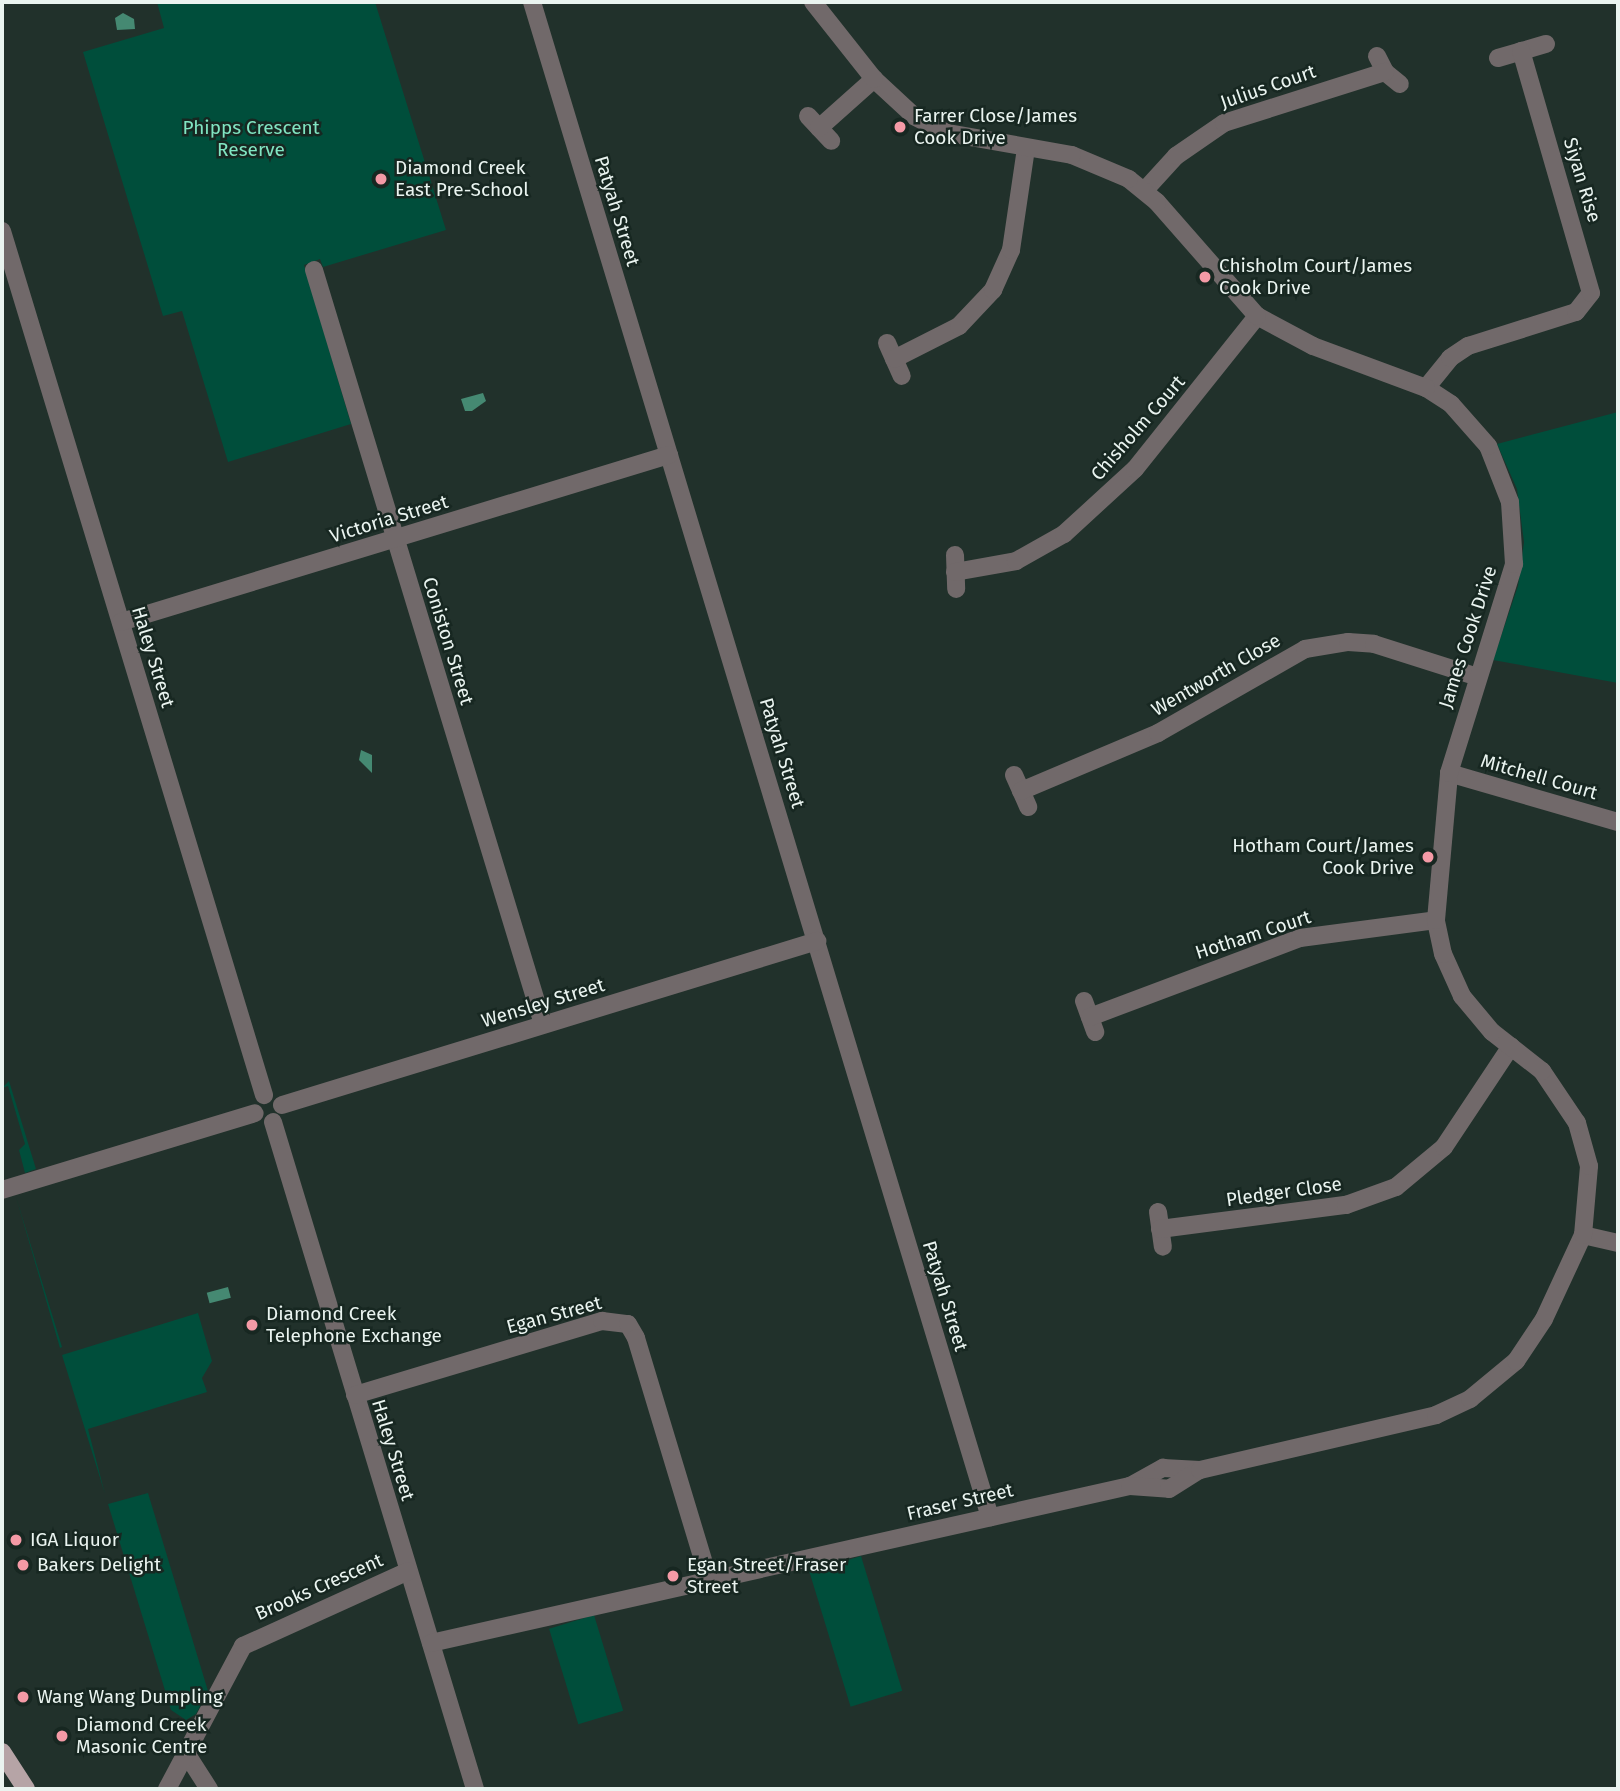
<!DOCTYPE html>
<html>
<head>
<meta charset="utf-8">
<style>
  body { margin:0 }
  #map { position:relative; width:1620px; height:1791px; overflow:hidden; background:#21312b; font-family:"Fira Sans",sans-serif }
  div>[style] { position:absolute }
  .green>* { inset:0; background:#004e3b; transform-origin:0 0 }
  .water>* { inset:0; background:#458972; transform-origin:0 0 }
  .street>* { height:18px; margin:-9px; padding:0 9px; transform-origin:9px; border-radius:9px; background:#71696a }
  .primary>* { height:18px; margin:-9px; padding:0 9px; transform-origin:9px; border-radius:9px; background:#b6a4a6 }
  .dots>* { width:19px; height:19px; translate:-50% -50%; box-sizing:border-box; border:4px solid #172721; border-radius:50% }
  span { translate:-50% -50%; white-space:nowrap; text-align:center; line-height:1.15; -webkit-text-stroke:5px #172721; paint-order:stroke }
  .street-label { font-size:19px; color:#eaf4f0 }
  .poi-label { font-size:19px; color:#eaf4f0 }
  .left { translate:0 -50%; text-align:left }
  .right { translate:-100% -50%; text-align:right }
  .park-label { font-size:19px; color:#80e5c2 }
  .frame { position:absolute; inset:0; border:4px solid #eaf4f0; pointer-events:none }
</style>
</head>
<body>
<div id="map">
  <div class="green">
    <i style="clip-path:polygon(157px 2px,375px 2px,446px 230px,323px 267px,320px 259px,304px 265px,351px 424px,228px 462px,182px 311px,163px 316px,83px 52px,164px 28px)"></i>
    <i style="clip-path:polygon(1618px 412px,1618px 683px,1493px 660px,1518px 586px,1524px 542px,1517px 489px,1497px 444px)"></i>
    <i style="clip-path:polygon(9px 1081px,36px 1169px,25px 1173px,19px 1150px,25px 1144px,8px 1086px,2px 1088px)"></i>
    <i style="clip-path:polygon(16px 1197px,62px 1347px,60px 1348px)"></i>
    <i style="clip-path:polygon(198px 1313px,212px 1361px,202px 1378px,207px 1392px,88px 1429px,105px 1494px,62px 1355px)"></i>
    <i style="clip-path:polygon(148px 1493px,208px 1691px,196px 1714px,186px 1720px,171px 1710px,108px 1504px)"></i>
    <i style="left:861px;top:1556px;width:141px;height:54px;rotate:73deg"></i>
    <i style="left:594px;top:1615px;width:100px;height:47px;rotate:73deg"></i>
  </div>
  <div class="water">
    <i style="clip-path:polygon(123px 13px,134px 19px,135px 29px,117px 30px,115px 18px)"></i>
    <i style="clip-path:polygon(483px 393px,486px 401px,472px 411px,465px 411px,461px 399px)"></i>
    <i style="clip-path:polygon(361px 750px,372px 755px,372px 773px,359px 760px)"></i>
    <i style="left:228px;top:1287px;width:11px;height:22px;rotate:75deg"></i>
  </div>
  <div class="street">
    <i style="left:532px;top:2px;width:1583px;rotate:73.18deg"></i>
    <i style="left:1377px;top:56px;width:18px;rotate:63deg"></i>
    <i style="left:1385px;top:72px;width:19px;rotate:39deg"></i>
    <i style="left:1498px;top:58px;width:50px;rotate:-16.3deg"></i>
    <i style="left:808px;top:116px;width:34px;rotate:47deg"></i>
    <i style="left:819px;top:128px;width:74px;rotate:-41.7deg"></i>
    <i style="left:1145px;top:190px;width:46px;rotate:-47.6deg"></i>
    <i style="left:1176px;top:156px;width:58px;rotate:-34.5deg"></i>
    <i style="left:1224px;top:123px;width:169px;rotate:-17.6deg"></i>
    <i style="left:2px;top:231px;width:903px;rotate:73.13deg"></i>
    <i style="left:314px;top:270px;width:788px;rotate:73.11deg"></i>
    <i style="left:887px;top:343px;width:36px;rotate:66deg"></i>
    <i style="left:894px;top:359px;width:73px;rotate:-26.9deg"></i>
    <i style="left:959px;top:326px;width:50px;rotate:-46.6deg"></i>
    <i style="left:993px;top:290px;width:44px;rotate:-65.8deg"></i>
    <i style="left:1011px;top:250px;width:103px;rotate:-81.6deg"></i>
    <i style="left:1426px;top:388px;width:38px;rotate:-51deg"></i>
    <i style="left:1450px;top:358px;width:22px;rotate:-34deg"></i>
    <i style="left:1468px;top:346px;width:113px;rotate:-17.5deg"></i>
    <i style="left:1576px;top:312px;width:24px;rotate:-52deg"></i>
    <i style="left:1591px;top:293px;width:252px;rotate:-106.1deg"></i>
    <i style="left:955px;top:555px;width:34px;rotate:88deg"></i>
    <i style="left:955px;top:572px;width:62px;rotate:-10.2deg"></i>
    <i style="left:1016px;top:561px;width:55px;rotate:-29.4deg"></i>
    <i style="left:1064px;top:534px;width:96px;rotate:-42.5deg"></i>
    <i style="left:1135px;top:469px;width:196px;rotate:-51.4deg"></i>
    <i style="left:121px;top:622px;width:573px;rotate:-16.95deg"></i>
    <i style="left:1449px;top:773px;width:176px;rotate:16.2deg"></i>
    <i style="left:1014px;top:775px;width:35px;rotate:66deg"></i>
    <i style="left:1021px;top:791px;width:149px;rotate:-22.9deg"></i>
    <i style="left:1158px;top:733px;width:169px;rotate:-29.7deg"></i>
    <i style="left:1305px;top:649px;width:44px;rotate:-9.2deg"></i>
    <i style="left:1348px;top:642px;width:26px;rotate:4deg"></i>
    <i style="left:1374px;top:644px;width:109px;rotate:17.6deg"></i>
    <i style="left:1084px;top:1001px;width:33px;rotate:70deg"></i>
    <i style="left:1090px;top:1017px;width:224px;rotate:-20.6deg"></i>
    <i style="left:1300px;top:938px;width:137px;rotate:-7.5deg"></i>
    <i style="left:282px;top:1105px;width:560px;rotate:-17.04deg"></i>
    <i style="left:273px;top:1122px;width:697px;rotate:73.15deg"></i>
    <i style="left:2px;top:1190px;width:264px;rotate:-16.9deg"></i>
    <i style="left:1158px;top:1212px;width:35px;rotate:82deg"></i>
    <i style="left:1160px;top:1229px;width:188px;rotate:-7.4deg"></i>
    <i style="left:1346px;top:1205px;width:53px;rotate:-19.8deg"></i>
    <i style="left:1396px;top:1187px;width:62px;rotate:-39.8deg"></i>
    <i style="left:1444px;top:1147px;width:121px;rotate:-56.4deg"></i>
    <i style="left:1583px;top:1235px;width:36px;rotate:13deg"></i>
    <i style="left:355px;top:1395px;width:258px;rotate:-16.7deg"></i>
    <i style="left:602px;top:1321px;width:26px;rotate:7deg"></i>
    <i style="left:628px;top:1324px;width:16px;rotate:60deg"></i>
    <i style="left:636px;top:1338px;width:253px;rotate:73.2deg"></i>
    <i style="left:1130px;top:1486px;width:38px;rotate:-29deg"></i>
    <i style="left:1163px;top:1468px;width:37px;rotate:3deg"></i>
    <i style="left:431px;top:1643px;width:716px;rotate:-12.66deg"></i>
    <i style="left:1130px;top:1486px;width:39px;rotate:4deg"></i>
    <i style="left:1169px;top:1489px;width:36px;rotate:-32deg"></i>
    <i style="left:1200px;top:1470px;width:242px;rotate:-13.1deg"></i>
    <i style="left:1436px;top:1415px;width:38px;rotate:-25deg"></i>
    <i style="left:1470px;top:1399px;width:60px;rotate:-39.6deg"></i>
    <i style="left:1516px;top:1361px;width:50px;rotate:-56.3deg"></i>
    <i style="left:1544px;top:1319px;width:93px;rotate:-65.1deg"></i>
    <i style="left:1583px;top:1235px;width:69px;rotate:-85deg"></i>
    <i style="left:1589px;top:1166px;width:45px;rotate:-105.6deg"></i>
    <i style="left:1577px;top:1123px;width:63px;rotate:-123.9deg"></i>
    <i style="left:1542px;top:1071px;width:63px;rotate:-142deg"></i>
    <i style="left:1492px;top:1032px;width:47px;rotate:-129.8deg"></i>
    <i style="left:1462px;top:996px;width:46px;rotate:-114.3deg"></i>
    <i style="left:1443px;top:954px;width:35px;rotate:-102deg"></i>
    <i style="left:1436px;top:920px;width:148px;rotate:-84.9deg"></i>
    <i style="left:1449px;top:773px;width:219px;rotate:-72.7deg"></i>
    <i style="left:1514px;top:564px;width:62px;rotate:-93.7deg"></i>
    <i style="left:1510px;top:502px;width:60px;rotate:-111.4deg"></i>
    <i style="left:1488px;top:446px;width:56px;rotate:-131.4deg"></i>
    <i style="left:1451px;top:404px;width:30px;rotate:-147deg"></i>
    <i style="left:1426px;top:388px;width:121px;rotate:-159.6deg"></i>
    <i style="left:1313px;top:346px;width:64px;rotate:-151.8deg"></i>
    <i style="left:1257px;top:316px;width:152px;rotate:-131.3deg"></i>
    <i style="left:1157px;top:202px;width:36px;rotate:-141deg"></i>
    <i style="left:1129px;top:179px;width:62px;rotate:-157.2deg"></i>
    <i style="left:1072px;top:155px;width:127px;rotate:-170deg"></i>
    <i style="left:947px;top:133px;width:37px;rotate:-153deg"></i>
    <i style="left:914px;top:116px;width:54px;rotate:-137.2deg"></i>
    <i style="left:874px;top:79px;width:98px;rotate:-128.4deg"></i>
    <i style="left:186px;top:1753px;width:43px;rotate:57.4deg"></i>
    <i style="left:167px;top:1789px;width:162px;rotate:-62deg"></i>
    <i style="left:243px;top:1646px;width:181px;rotate:-24.4deg"></i>
  </div>
  <div class="primary">
    <i style="left:2px;top:1752px;width:44px;rotate:57deg"></i>
  </div>
  <div class="dots">
    <i style="left:900px;top:127px;background:#f49aa6"></i>
    <i style="left:381px;top:179px;background:#f49aa6"></i>
    <i style="left:1205px;top:277px;background:#f49aa6"></i>
    <i style="left:1428px;top:857px;background:#f49aa6"></i>
    <i style="left:252px;top:1325px;background:#f49aa6"></i>
    <i style="left:16px;top:1540px;background:#f49aa6"></i>
    <i style="left:23px;top:1565px;background:#f49aa6"></i>
    <i style="left:673px;top:1576px;background:#f49aa6"></i>
    <i style="left:23px;top:1697px;background:#f49aa6"></i>
    <i style="left:62px;top:1736px;background:#f49aa6"></i>
  </div>
  <div class="street-label">
    <span style="left:1268px;top:87px;rotate:-19deg">Julius Court</span>
    <span style="left:1582px;top:180px;rotate:73deg">Siyan Rise</span>
    <span style="left:617px;top:211px;rotate:73deg">Patyah Street</span>
    <span style="left:1138px;top:428px;rotate:-49deg">Chisholm Court</span>
    <span style="left:389px;top:519px;rotate:-17deg">Victoria Street</span>
    <span style="left:1468px;top:637px;rotate:-72deg">James Cook Drive</span>
    <span style="left:448px;top:641px;rotate:73deg">Coniston Street</span>
    <span style="left:153px;top:657px;rotate:73deg">Haley Street</span>
    <span style="left:1216px;top:675px;rotate:-30deg">Wentworth Close</span>
    <span style="left:782px;top:753px;rotate:73deg">Patyah Street</span>
    <span style="left:1539px;top:777px;rotate:16deg">Mitchell Court</span>
    <span style="left:1253px;top:935px;rotate:-18deg">Hotham Court</span>
    <span style="left:543px;top:1003px;rotate:-17deg">Wensley Street</span>
    <span style="left:1284px;top:1192px;rotate:-8deg">Pledger Close</span>
    <span style="left:945px;top:1296px;rotate:73deg">Patyah Street</span>
    <span style="left:554px;top:1315px;rotate:-15deg">Egan Street</span>
    <span style="left:393px;top:1450px;rotate:73deg">Haley Street</span>
    <span style="left:960px;top:1502px;rotate:-13deg">Fraser Street</span>
    <span style="left:319px;top:1587px;rotate:-24deg">Brooks Crescent</span>
  </div>
  <div class="poi-label">
    <span class="left" style="left:914px;top:127px">Farrer Close/James<br>Cook Drive</span>
    <span class="left" style="left:395px;top:179px">Diamond Creek<br>East Pre-School</span>
    <span class="left" style="left:1219px;top:277px">Chisholm Court/James<br>Cook Drive</span>
    <span class="right" style="left:1414px;top:857px">Hotham Court/James<br>Cook Drive</span>
    <span class="left" style="left:266px;top:1325px">Diamond Creek<br>Telephone Exchange</span>
    <span class="left" style="left:30px;top:1540px">IGA Liquor</span>
    <span class="left" style="left:37px;top:1565px">Bakers Delight</span>
    <span class="left" style="left:687px;top:1576px">Egan Street/Fraser<br>Street</span>
    <span class="left" style="left:37px;top:1697px">Wang Wang Dumpling</span>
    <span class="left" style="left:76px;top:1736px">Diamond Creek<br>Masonic Centre</span>
  </div>
  <div class="park-label">
    <span style="left:251px;top:139px">Phipps Crescent<br>Reserve</span>
  </div>
  <div class="frame"></div>
</div>
</body>
</html>
